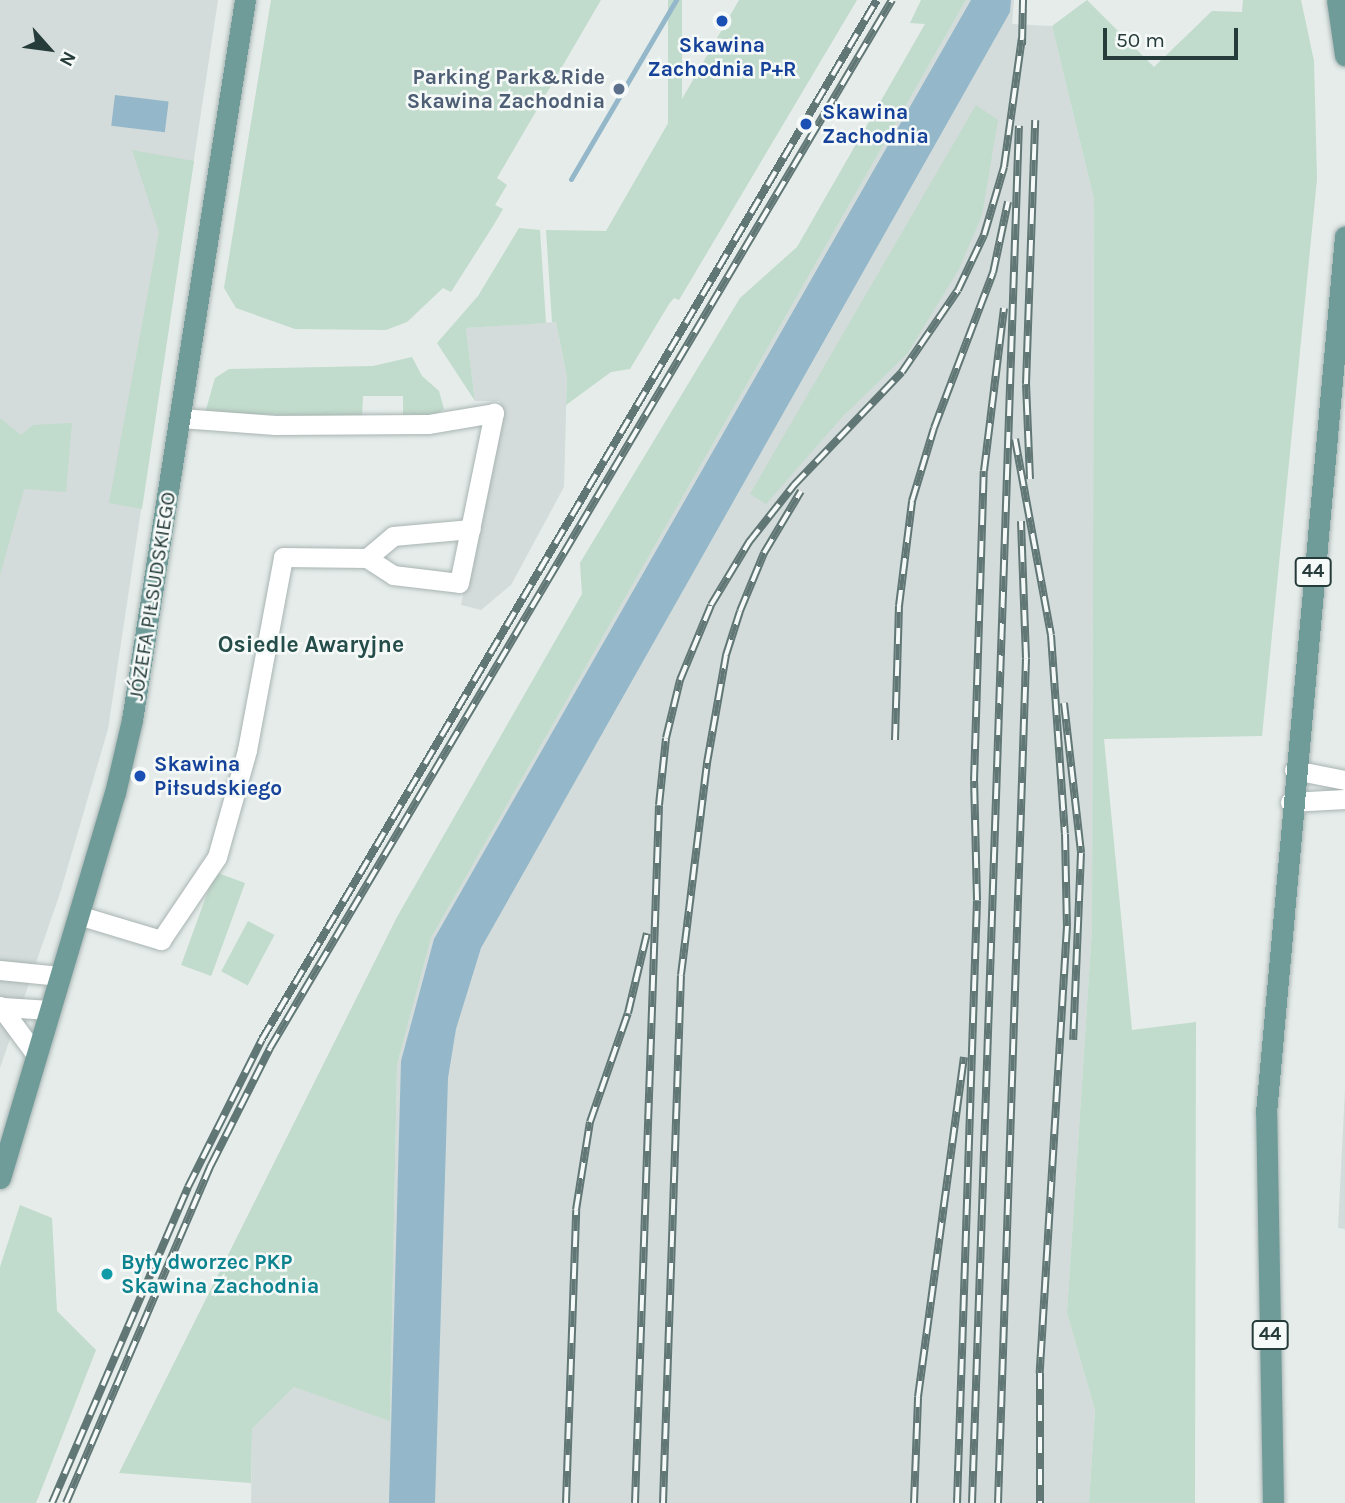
<!DOCTYPE html>
<html>
<head>
<meta charset="utf-8">
<style>
  body { margin:0 }
  #map { position:relative; width:1345px; height:1503px; overflow:hidden; background:#e5ecea; font-family:Karla,sans-serif }
  div>[style] { position:absolute }
  .built>* { inset:0; background:#d3dcda }
  .green>* { inset:0; background:#c1dbcc; transform-origin:0 0 }
  .water>* { inset:0; background:#94b8ca; transform-origin:0 0 }
  .stream>* { height:5px; margin:-2.5px; padding:0 2.5px; transform-origin:2.5px; border-radius:2.5px; background:#94b8ca }
  .roads { filter:drop-shadow(0 0 2px #a8b4b2) drop-shadow(0 0 2px #a8b4b2) }
  .minor>* { height:19px; margin:-9.5px; padding:0 9.5px; transform-origin:9.5px; border-radius:9.5px; background:#fff }
  .major>* { height:21px; margin:-10.5px; padding:0 10.5px; transform-origin:10.5px; border-radius:10.5px; background:#6f9c99 }
  .rail>* { height:8px; margin-top:-4px; transform-origin:0; background:repeating-linear-gradient(90deg,#f5f9f8 0 16px,#617775 0 32px); box-sizing:border-box; border-block:2px solid #617775 }
  .dots>* { width:19px; height:19px; translate:-50% -50%; box-sizing:border-box; border:4px solid #f5f9f8; border-radius:50% }
  span { translate:-50% -50%; white-space:nowrap; text-align:center; line-height:1.15; -webkit-text-stroke:5px #f5f9f8; paint-order:stroke }
  .shield-label span { padding:2px 5px; background:#f5f9f8; border:2px solid; border-radius:5px; -webkit-text-stroke-width:0 }
  .shield-label { font-size:19px; color:#263c3a; font-weight:700 }
  .transit-label { font-size:21px; color:#164399; font-weight:700 }
  .left { translate:0 -50%; text-align:left }
  .service-label { font-size:21px; color:#4e5e75; font-weight:700 }
  .right { translate:-100% -50%; text-align:right }
  .street-label { font-size:21px; color:#263c3a }
  .culture-label { font-size:21px; color:#0d838f; font-weight:700 }
  .neighbourhood-label { font-size:23px; color:#244c49; font-weight:700 }
  .north { position:absolute; left:14px; top:14px; width:70px; height:70px; -webkit-text-stroke:5px #f5f9f8; paint-order:stroke; rotate:118deg; font-size:19px; font-weight:700; line-height:28px; text-align:center; color:#263c3a }
  .north::after { content:''; display:block; margin:auto; width:24px; height:32px; background:#263c3a; clip-path:polygon(50% 0,100% 100%,50% 72%,0 100%) }
  .scale { position:absolute; left:1103px; top:28px; width:135px; height:32px; box-sizing:border-box; border:4px solid #263c3a; border-top:0; padding-left:9px; font-size:21px; line-height:24px; white-space:nowrap; color:#263c3a; -webkit-text-stroke:5px #f5f9f8; paint-order:stroke }
</style>
</head>
<body>
<div id="map">
  <div class="built">
    <i style="clip-path:polygon(0 0,218px 0,108px 729px,61px 890px,0 1068px)"></i>
    <i style="clip-path:polygon(966px 0,1014px 0,1012px 24px,1052px 26px,1094px 199px,1092px 929px,1067px 1313px,1095px 1410px,1089px 1503px,251px 1503px,252px 1429px,294px 1387px,390px 1420px,397px 1065px,431px 938px)"></i>
    <i style="clip-path:polygon(556px 322px,567px 377px,564px 487px,511px 585px,481px 610px,461px 605px,500px 401px,475px 401px,466px 328px)"></i>
    <i style="clip-path:polygon(1345px 1090px,1345px 1229px,1338px 1228px)"></i>
  </div>
  <div class="green">
    <i style="clip-path:polygon(271px 0,601px 0,497px 178px,507px 185px,495px 205px,503px 209px,493px 226px,451px 292px,443px 288px,407px 322px,386px 330px,295px 329px,236px 308px,224px 288px)"></i>
    <i style="left:668px;top:0;width:14px;height:207px"></i>
    <i style="clip-path:polygon(739px 0,857px 0,679px 300px,674px 298px,669px 304px,630px 369px,611px 372px,566px 405px,567px 377px,556px 322px,552px 322px,546px 230px,606px 231px)"></i>
    <i style="clip-path:polygon(921px 0,966px 0,431px 938px,397px 1065px,390px 1421px,294px 1387px,252px 1429px,251px 1483px,119px 1473px,397px 917px,582px 594px,580px 563px,740px 298px,797px 247px,925px 24px,910px 23px)"></i>
    <i style="clip-path:polygon(1087px 0,1154px 67px,1212px 11px,1242px 12px,1243px 0,1301px 0,1314px 61px,1317px 179px,1262px 736px,1104px 739px,1132px 1030px,1196px 1022px,1195px 1503px,1089px 1503px,1095px 1410px,1067px 1313px,1092px 929px,1094px 199px,1052px 26px)"></i>
    <i style="clip-path:polygon(976px 105px,998px 120px,982px 215px,959px 269px,907px 354px,843px 416px,766px 504px,750px 494px)"></i>
    <i style="clip-path:polygon(132px 150px,194px 161px,142px 509px,109px 503px,159px 232px)"></i>
    <i style="clip-path:polygon(519px 228px,540px 230px,546px 323px,466px 328px,475px 401px,437px 343px,478px 296px)"></i>
    <i style="clip-path:polygon(412px 357px,422px 376px,439px 391px,444px 409px,434px 416px,403px 416px,403px 396px,363px 396px,362px 417px,205px 413px,215px 378px,229px 369px,373px 366px)"></i>
    <i style="clip-path:polygon(0 418px,21px 435px,33px 425px,72px 423px,66px 492px,24px 489px,0 575px)"></i>
    <i style="left:215px;top:872px;width:32px;height:99px;rotate:20deg"></i>
    <i style="left:248px;top:921px;width:30px;height:57px;rotate:28deg"></i>
    <i style="clip-path:polygon(20px 1205px,52px 1218px,57px 1311px,96px 1350px,36px 1503px,0 1503px,0 1267px)"></i>
  </div>
  <div class="water">
    <i style="clip-path:polygon(971px 0,1011px 0,1010px 12px,481px 948px,456px 1029px,448px 1078px,435px 1503px,389px 1503px,401px 1061px,434px 939px)"></i>
    <i style="left:115px;top:95px;width:54px;height:31px;rotate:7deg"></i>
  </div>
  <div class="stream">
    <i style="left:571px;top:179px;width:208px;rotate:-59.6deg"></i>
  </div>
  <div class="roads">
    <div class="minor">
      <i style="left:367px;top:558px;width:34px;rotate:-40deg"></i>
      <i style="left:393px;top:536px;width:78px;rotate:-5.1deg"></i>
      <i style="left:1294px;top:770px;width:52px;rotate:11.1deg"></i>
      <i style="left:1290px;top:802px;width:55px;rotate:-3.1deg"></i>
      <i style="left:78px;top:915px;width:87px;rotate:16.8deg"></i>
      <i style="left:161px;top:940px;width:100px;rotate:-56deg"></i>
      <i style="left:217px;top:857px;width:111px;rotate:-74.3deg"></i>
      <i style="left:247px;top:750px;width:196px;rotate:-79.4deg"></i>
      <i style="left:283px;top:557px;width:84px;rotate:0.7deg"></i>
      <i style="left:367px;top:558px;width:31px;rotate:33deg"></i>
      <i style="left:393px;top:575px;width:66px;rotate:6.9deg"></i>
      <i style="left:459px;top:583px;width:174px;rotate:-78.4deg"></i>
      <i style="left:494px;top:413px;width:67px;rotate:170.5deg"></i>
      <i style="left:428px;top:424px;width:153px;rotate:179.6deg"></i>
      <i style="left:275px;top:425px;width:95px;rotate:-175.8deg"></i>
      <i style="left:0;top:970px;width:60px;rotate:5.7deg"></i>
      <i style="left:0;top:1006px;width:62px;rotate:53.5deg"></i>
      <i style="left:3px;top:1007px;width:47px;rotate:3.7deg"></i>
    </div>
    <div class="major">
      <i style="left:1337px;top:0;width:56px;rotate:81.7deg"></i>
      <i style="left:0;top:1178px;width:402px;rotate:-73.4deg"></i>
      <i style="left:115px;top:793px;width:75px;rotate:-76.9deg"></i>
      <i style="left:132px;top:720px;width:729px;rotate:-81.08deg"></i>
      <i style="left:1273px;top:1503px;width:390px;rotate:-91deg"></i>
      <i style="left:1266px;top:1113px;width:880px;rotate:-84.85deg"></i>
    </div>
  </div>
  <div class="rail">
    <i style="left:1022px;top:45px;width:45px;rotate:-88.7deg"></i>
    <i style="left:1015px;top:439px;width:199px;rotate:79.6deg"></i>
    <i style="left:1051px;top:635px;width:199px;rotate:86deg"></i>
    <i style="left:1065px;top:834px;width:92px;rotate:88.8deg"></i>
    <i style="left:1067px;top:926px;width:448px;rotate:93.5deg"></i>
    <i style="left:1040px;top:1373px;width:130px;rotate:90deg"></i>
    <i style="left:1030px;top:479px;width:95px;rotate:-92.4deg"></i>
    <i style="left:1026px;top:384px;width:264px;rotate:-88deg"></i>
    <i style="left:1064px;top:703px;width:151px;rotate:83.5deg"></i>
    <i style="left:1081px;top:853px;width:187px;rotate:92.4deg"></i>
    <i style="left:895px;top:740px;width:134px;rotate:-88.3deg"></i>
    <i style="left:899px;top:606px;width:106px;rotate:-82.9deg"></i>
    <i style="left:912px;top:501px;width:76px;rotate:-73.2deg"></i>
    <i style="left:934px;top:428px;width:166px;rotate:-69.2deg"></i>
    <i style="left:993px;top:273px;width:73px;rotate:-78.1deg"></i>
    <i style="left:52px;top:1503px;width:344px;rotate:-66.7deg"></i>
    <i style="left:188px;top:1187px;width:165px;rotate:-63.4deg"></i>
    <i style="left:262px;top:1039px;width:1207px;rotate:-59.38deg"></i>
    <i style="left:66px;top:1503px;width:368px;rotate:-66.8deg"></i>
    <i style="left:211px;top:1165px;width:131px;rotate:-63.2deg"></i>
    <i style="left:270px;top:1048px;width:1219px;rotate:-59.31deg"></i>
    <i style="left:566px;top:1503px;width:293px;rotate:-88deg"></i>
    <i style="left:576px;top:1210px;width:89px;rotate:-81deg"></i>
    <i style="left:590px;top:1122px;width:115px;rotate:-70.8deg"></i>
    <i style="left:628px;top:1013px;width:82px;rotate:-76.6deg"></i>
    <i style="left:635px;top:1503px;width:698px;rotate:-88.03deg"></i>
    <i style="left:659px;top:805px;width:67px;rotate:-84deg"></i>
    <i style="left:666px;top:738px;width:60px;rotate:-76.4deg"></i>
    <i style="left:680px;top:680px;width:81px;rotate:-67.5deg"></i>
    <i style="left:711px;top:605px;width:74px;rotate:-58.9deg"></i>
    <i style="left:749px;top:542px;width:73px;rotate:-51.7deg"></i>
    <i style="left:794px;top:485px;width:156px;rotate:-46.3deg"></i>
    <i style="left:902px;top:372px;width:99px;rotate:-55.7deg"></i>
    <i style="left:958px;top:290px;width:61px;rotate:-64.7deg"></i>
    <i style="left:984px;top:235px;width:71px;rotate:-73.6deg"></i>
    <i style="left:1004px;top:167px;width:130px;rotate:-82.1deg"></i>
    <i style="left:663px;top:1503px;width:528px;rotate:-88.05deg"></i>
    <i style="left:681px;top:975px;width:214px;rotate:-83deg"></i>
    <i style="left:707px;top:763px;width:110px;rotate:-80deg"></i>
    <i style="left:726px;top:655px;width:46px;rotate:-72.3deg"></i>
    <i style="left:740px;top:611px;width:63px;rotate:-67.5deg"></i>
    <i style="left:764px;top:553px;width:72px;rotate:-59.2deg"></i>
    <i style="left:914px;top:1503px;width:106px;rotate:-87.8deg"></i>
    <i style="left:918px;top:1397px;width:343px;rotate:-82.3deg"></i>
    <i style="left:957px;top:1503px;width:603px;rotate:-88.1deg"></i>
    <i style="left:977px;top:900px;width:119px;rotate:-91.4deg"></i>
    <i style="left:974px;top:781px;width:310px;rotate:-88.2deg"></i>
    <i style="left:984px;top:471px;width:164px;rotate:-83deg"></i>
    <i style="left:972px;top:1503px;width:1378px;rotate:-88.05deg"></i>
    <i style="left:998px;top:1503px;width:845px;rotate:-88.1deg"></i>
    <i style="left:1026px;top:658px;width:137px;rotate:-92.1deg"></i>
  </div>
  <div class="dots">
    <i style="left:722px;top:21px;background:#1a4fb4"></i>
    <i style="left:619px;top:89px;background:#5c6f8a"></i>
    <i style="left:806px;top:124px;background:#1a4fb4"></i>
    <i style="left:140px;top:776px;background:#1a4fb4"></i>
    <i style="left:107px;top:1274px;background:#0f9aa8"></i>
  </div>
  <div class="shield-label">
    <span style="left:1313px;top:572px">44</span>
    <span style="left:1270px;top:1335px">44</span>
  </div>
  <div class="transit-label">
    <span style="left:722px;top:57px">Skawina<br>Zachodnia P+R</span>
    <span class="left" style="left:822px;top:124px">Skawina<br>Zachodnia</span>
    <span class="left" style="left:154px;top:776px">Skawina<br>Piłsudskiego</span>
  </div>
  <div class="service-label">
    <span class="right" style="left:605px;top:89px">Parking Park&amp;Ride<br>Skawina Zachodnia</span>
  </div>
  <div class="street-label">
    <span style="left:152px;top:596px;rotate:-81deg">JÓZEFA PIŁSUDSKIEGO</span>
  </div>
  <div class="culture-label">
    <span class="left" style="left:121px;top:1274px">Były dworzec PKP<br>Skawina Zachodnia</span>
  </div>
  <div class="neighbourhood-label">
    <span style="left:311px;top:645px">Osiedle Awaryjne</span>
  </div>
  <div class="north">N</div>
  <div class="scale">50 m</div>
</div>
</body>
</html>
